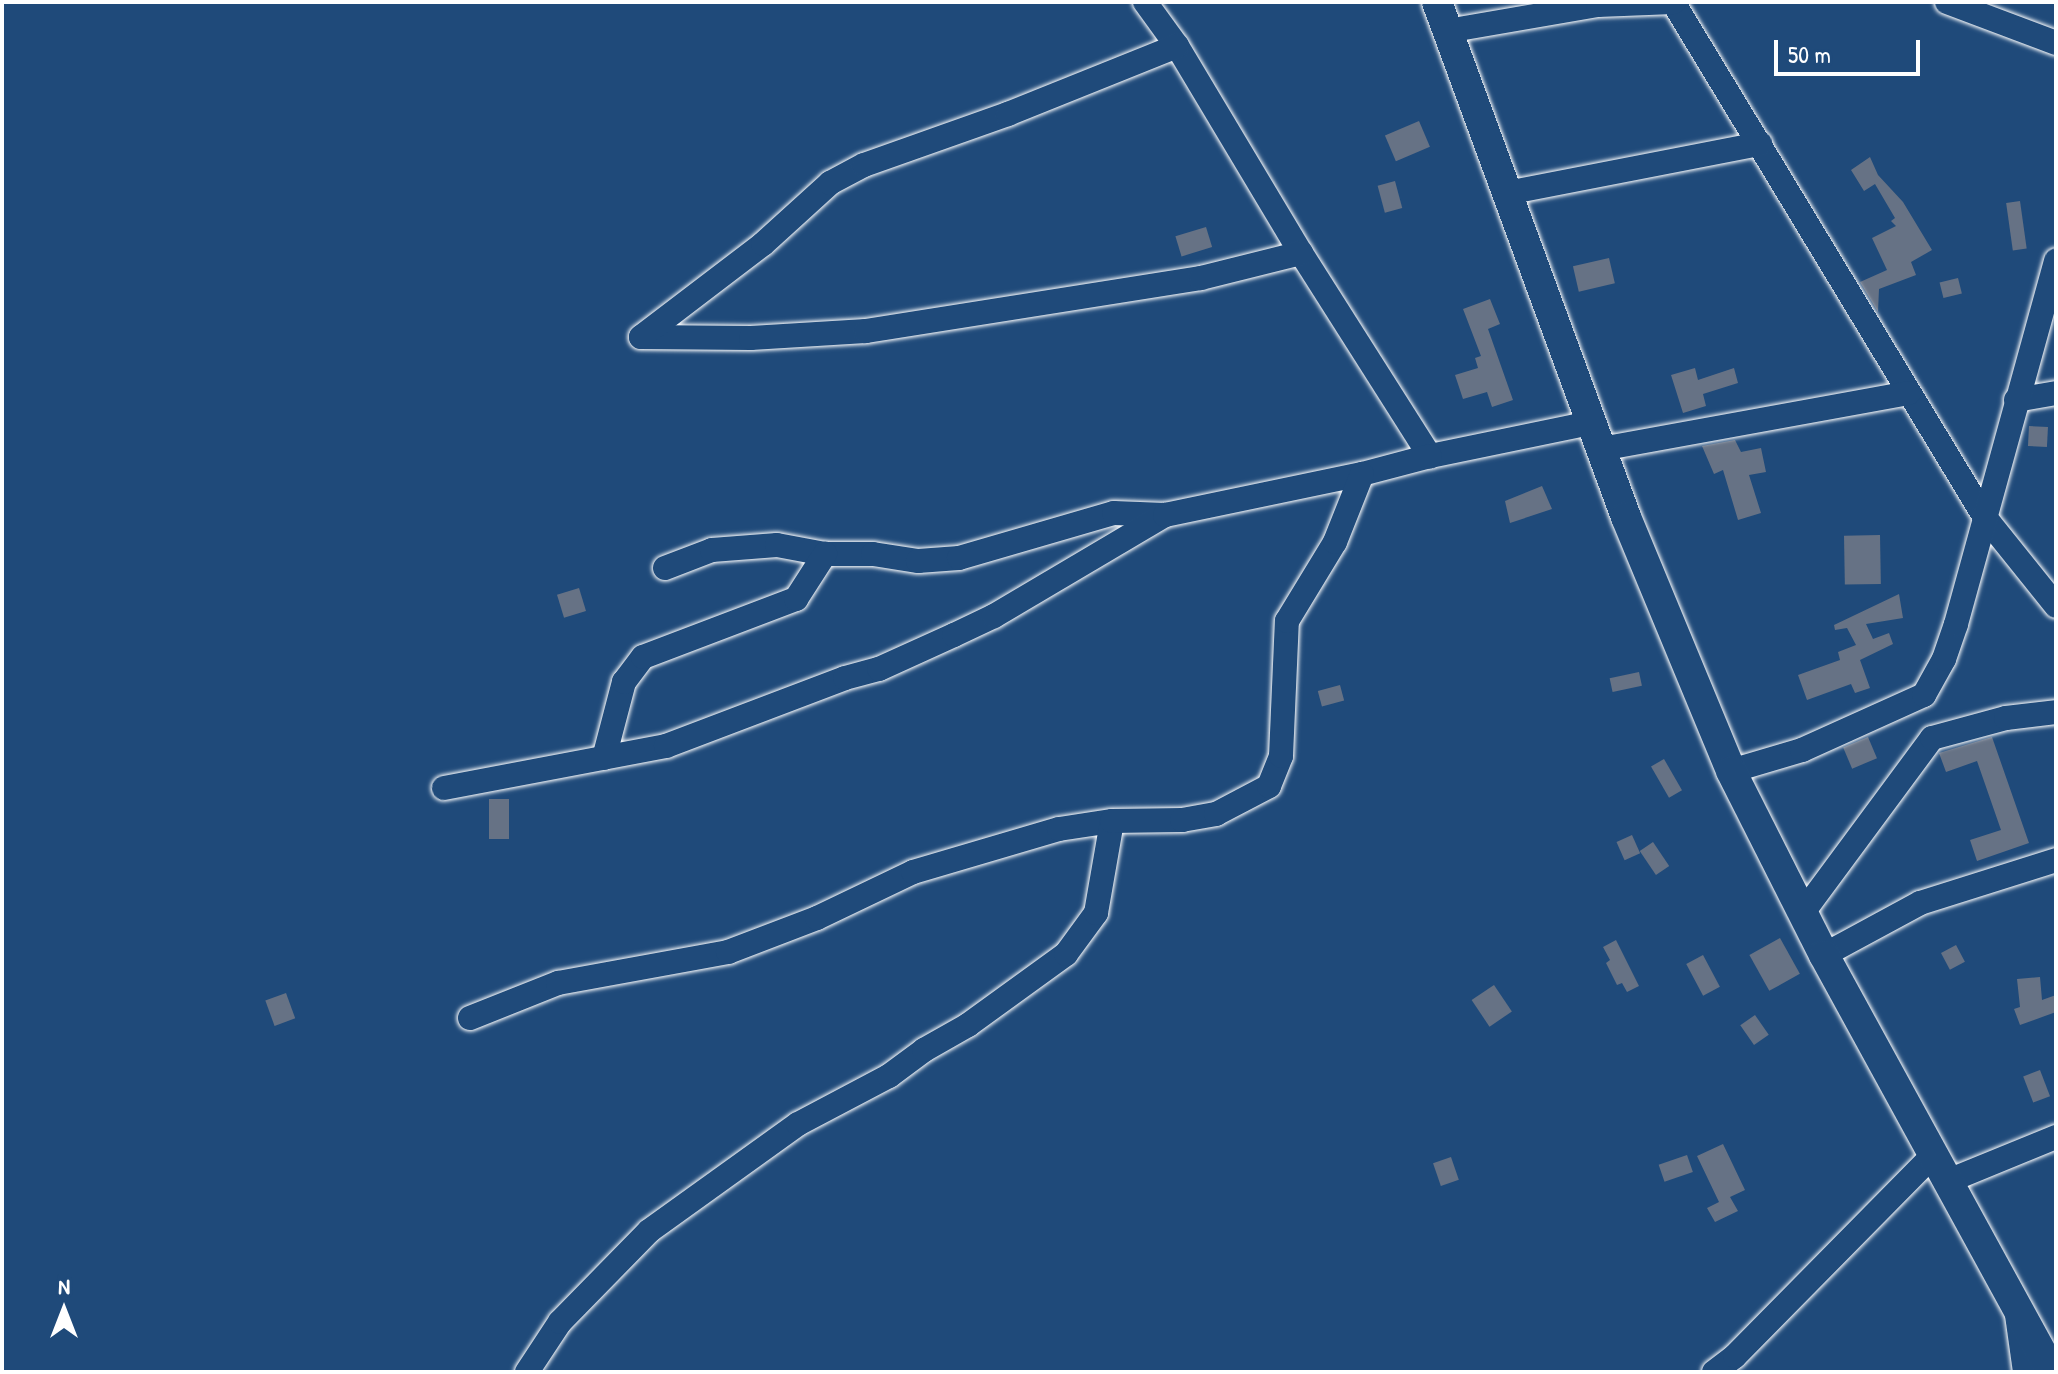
<!DOCTYPE html>
<html>
<head>
<meta charset="utf-8">
<style>
  body { margin:0 }
  #map { position:relative; width:2058px; height:1374px; overflow:hidden; background:#1f4a7a; font-family:"Patrick Hand",sans-serif }
  div>[style] { position:absolute }
  .building>* { inset:0; background:#667285; transform-origin:0 0 }
  .roads { filter:drop-shadow(0 0 2px #fff) drop-shadow(0 0 2px #fff) }
  .minor>* { height:24px; margin:-12px; padding:0 12px; transform-origin:12px; border-radius:12px; background:#1f4a7a }
  .major>* { height:30px; margin:-15px; padding:0 15px; transform-origin:15px; border-radius:15px; background:#1f4a7a }
  span { translate:-50% -50%; white-space:nowrap; text-align:center; line-height:1.15; -webkit-text-stroke:6px #1f4a7a; paint-order:stroke }
  .frame { position:absolute; inset:0; border:4px solid #fff; pointer-events:none }
  .north { position:absolute; left:24px; top:1270px; width:80px; height:80px; -webkit-text-stroke:6px #1f4a7a; paint-order:stroke; rotate:0deg; font-size:22px; font-weight:700; line-height:32px; text-align:center; color:#fff }
  .north::after { content:''; display:block; margin:auto; width:28px; height:36px; background:#fff; clip-path:polygon(50% 0,100% 100%,50% 72%,0 100%) }
  .scale { position:absolute; left:1774px; top:40px; width:146px; height:36px; box-sizing:border-box; border:4px solid #fff; border-top:0; padding-left:10px; font-size:24px; line-height:28px; white-space:nowrap; color:#fff; -webkit-text-stroke:6px #1f4a7a; paint-order:stroke }
</style>
</head>
<body>
<div id="map">
  <div class="building">
    <i style="left:1419px;top:121px;width:28px;height:37px;rotate:67deg"></i>
    <i style="clip-path:polygon(1870px 157px,1878px 175px,1903px 202px,1932px 250px,1911px 262px,1916px 275px,1879px 289px,1878px 312px,1860px 282px,1887px 270px,1872px 238px,1896px 226px,1891px 221px,1895px 218px,1875px 184px,1864px 191px,1851px 170px)"></i>
    <i style="left:1395px;top:181px;width:28px;height:18px;rotate:75deg"></i>
    <i style="left:2020px;top:201px;width:48px;height:14px;rotate:82deg"></i>
    <i style="left:1206px;top:227px;width:21px;height:32px;rotate:73deg"></i>
    <i style="left:1609px;top:258px;width:26px;height:37px;rotate:77deg"></i>
    <i style="left:1958px;top:278px;width:16px;height:19px;rotate:76deg"></i>
    <i style="clip-path:polygon(1490px 299px,1500px 324px,1488px 329px,1513px 400px,1492px 407px,1487px 392px,1463px 399px,1455px 375px,1478px 368px,1475px 358px,1481px 356px,1463px 309px)"></i>
    <i style="clip-path:polygon(1695px 368px,1698px 380px,1734px 368px,1738px 383px,1703px 394px,1706px 406px,1683px 413px,1671px 375px)"></i>
    <i style="left:2029px;top:426px;width:19px;height:20px;rotate:3deg"></i>
    <i style="clip-path:polygon(1735px 440px,1741px 452px,1761px 448px,1766px 472px,1749px 475px,1761px 513px,1738px 520px,1723px 470px,1714px 474px,1702px 446px)"></i>
    <i style="clip-path:polygon(1542px 486px,1552px 509px,1510px 523px,1505px 501px)"></i>
    <i style="left:1880px;top:535px;width:49px;height:36px;rotate:89deg"></i>
    <i style="left:579px;top:588px;width:24px;height:23px;rotate:73deg"></i>
    <i style="clip-path:polygon(1899px 594px,1903px 618px,1866px 624px,1873px 639px,1889px 633px,1893px 644px,1860px 660px,1870px 688px,1855px 693px,1851px 684px,1807px 700px,1798px 675px,1840px 660px,1838px 652px,1856px 645px,1847px 628px,1835px 630px,1834px 625px)"></i>
    <i style="left:1639px;top:672px;width:14px;height:30px;rotate:78deg"></i>
    <i style="left:1340px;top:685px;width:16px;height:23px;rotate:75deg"></i>
    <i style="left:1868px;top:737px;width:23px;height:27px;rotate:67deg"></i>
    <i style="clip-path:polygon(1992px 737px,2029px 843px,1977px 861px,1970px 840px,2001px 830px,1977px 761px,1946px 772px,1939px 753px)"></i>
    <i style="left:1664px;top:759px;width:36px;height:15px;rotate:60deg"></i>
    <i style="left:489px;top:799px;width:20px;height:40px"></i>
    <i style="left:1632px;top:835px;width:20px;height:17px;rotate:66deg"></i>
    <i style="left:1653px;top:842px;width:29px;height:16px;rotate:56deg"></i>
    <i style="left:1780px;top:938px;width:41px;height:35px;rotate:61deg"></i>
    <i style="clip-path:polygon(1616px 940px,1639px 986px,1627px 992px,1622px 983px,1617px 985px,1606px 963px,1610px 960px,1603px 947px)"></i>
    <i style="left:1956px;top:945px;width:19px;height:17px;rotate:62deg"></i>
    <i style="left:1703px;top:955px;width:36px;height:19px;rotate:62deg"></i>
    <i style="clip-path:polygon(2040px 977px,2042px 1000px,2056px 995px,2056px 1012px,2020px 1025px,2014px 1009px,2020px 1007px,2017px 979px)"></i>
    <i style="left:1494px;top:985px;width:32px;height:27px;rotate:56deg"></i>
    <i style="left:286px;top:993px;width:27px;height:22px;rotate:70deg"></i>
    <i style="left:1755px;top:1015px;width:24px;height:18px;rotate:55deg"></i>
    <i style="left:2040px;top:1070px;width:28px;height:18px;rotate:69deg"></i>
    <i style="clip-path:polygon(1723px 1144px,1745px 1190px,1730px 1197px,1738px 1211px,1715px 1222px,1707px 1208px,1719px 1202px,1697px 1156px)"></i>
    <i style="left:1687px;top:1155px;width:18px;height:30px;rotate:71deg"></i>
    <i style="left:1451px;top:1157px;width:24px;height:19px;rotate:71deg"></i>
  </div>
  <div class="roads">
    <div class="minor">
      <i style="left:1145px;top:2px;width:54px;rotate:54deg"></i>
      <i style="left:1177px;top:46px;width:241px;rotate:59.1deg"></i>
      <i style="left:1301px;top:253px;width:241px;rotate:57.6deg"></i>
      <i style="left:1430px;top:456px;width:164px;rotate:-11.6deg"></i>
      <i style="left:1673px;top:2px;width:601px;rotate:58.82deg"></i>
      <i style="left:1984px;top:516px;width:115px;rotate:51.3deg"></i>
      <i style="left:1947px;top:2px;width:116px;rotate:20.6deg"></i>
      <i style="left:1447px;top:31px;width:153px;rotate:-9.8deg"></i>
      <i style="left:1598px;top:5px;width:76px;rotate:-2.3deg"></i>
      <i style="left:1507px;top:193px;width:258px;rotate:-11deg"></i>
      <i style="left:641px;top:337px;width:110px;rotate:0.5deg"></i>
      <i style="left:751px;top:338px;width:115px;rotate:-3.5deg"></i>
      <i style="left:866px;top:331px;width:339px;rotate:-9deg"></i>
      <i style="left:1201px;top:278px;width:103px;rotate:-14deg"></i>
      <i style="left:641px;top:337px;width:153px;rotate:-37.3deg"></i>
      <i style="left:763px;top:244px;width:91px;rotate:-42.3deg"></i>
      <i style="left:830px;top:183px;width:38px;rotate:-28deg"></i>
      <i style="left:864px;top:165px;width:153px;rotate:-19.5deg"></i>
      <i style="left:1008px;top:114px;width:182px;rotate:-21.9deg"></i>
      <i style="left:2016px;top:400px;width:41px;rotate:-9.9deg"></i>
      <i style="left:1601px;top:449px;width:313px;rotate:-10.3deg"></i>
      <i style="left:665px;top:568px;width:50px;rotate:-21deg"></i>
      <i style="left:712px;top:550px;width:65px;rotate:-4.4deg"></i>
      <i style="left:777px;top:545px;width:49px;rotate:10.6deg"></i>
      <i style="left:825px;top:554px;width:48px"></i>
      <i style="left:873px;top:554px;width:46px;rotate:8.8deg"></i>
      <i style="left:918px;top:561px;width:41px;rotate:-4.2deg"></i>
      <i style="left:959px;top:558px;width:161px;rotate:-16.2deg"></i>
      <i style="left:1114px;top:513px;width:51px;rotate:2.2deg"></i>
      <i style="left:604px;top:758px;width:79px;rotate:-75.3deg"></i>
      <i style="left:624px;top:682px;width:31px;rotate:-53deg"></i>
      <i style="left:643px;top:657px;width:164px;rotate:-20.8deg"></i>
      <i style="left:796px;top:599px;width:54px;rotate:-57.2deg"></i>
      <i style="left:1731px;top:771px;width:74px;rotate:-16.5deg"></i>
      <i style="left:1802px;top:750px;width:134px;rotate:-24.3deg"></i>
      <i style="left:1924px;top:695px;width:41px;rotate:-60.9deg"></i>
      <i style="left:1944px;top:659px;width:37px;rotate:-71deg"></i>
      <i style="left:1956px;top:624px;width:377px;rotate:-74.6deg"></i>
      <i style="left:444px;top:788px;width:226px;rotate:-10.7deg"></i>
      <i style="left:666px;top:746px;width:191px;rotate:-20.8deg"></i>
      <i style="left:845px;top:678px;width:35px;rotate:-15deg"></i>
      <i style="left:879px;top:669px;width:82px;rotate:-24.4deg"></i>
      <i style="left:954px;top:635px;width:44px;rotate:-25.4deg"></i>
      <i style="left:994px;top:616px;width:199px;rotate:-30.6deg"></i>
      <i style="left:1165px;top:515px;width:201px;rotate:-11.8deg"></i>
      <i style="left:1362px;top:474px;width:70px;rotate:-14.8deg"></i>
      <i style="left:1804px;top:911px;width:215px;rotate:-53.5deg"></i>
      <i style="left:1932px;top:738px;width:77px;rotate:-15.1deg"></i>
      <i style="left:2006px;top:718px;width:50px;rotate:-6.8deg"></i>
      <i style="left:1824px;top:955px;width:109px;rotate:-28.4deg"></i>
      <i style="left:1920px;top:903px;width:143px;rotate:-17.5deg"></i>
      <i style="left:470px;top:1018px;width:95px;rotate:-21.7deg"></i>
      <i style="left:558px;top:983px;width:173px;rotate:-10.3deg"></i>
      <i style="left:728px;top:952px;width:95px;rotate:-20.9deg"></i>
      <i style="left:817px;top:918px;width:106px;rotate:-25.6deg"></i>
      <i style="left:913px;top:872px;width:152px;rotate:-16.4deg"></i>
      <i style="left:1059px;top:829px;width:54px;rotate:-8.6deg"></i>
      <i style="left:1948px;top:1181px;width:117px;rotate:-22.2deg"></i>
      <i style="left:2017px;top:1315px;width:58px;rotate:82deg"></i>
      <i style="left:527px;top:1372px;width:60px;rotate:-56.6deg"></i>
      <i style="left:560px;top:1322px;width:127px;rotate:-45.6deg"></i>
      <i style="left:649px;top:1231px;width:183px;rotate:-35.7deg"></i>
      <i style="left:798px;top:1124px;width:103px;rotate:-27.8deg"></i>
      <i style="left:889px;top:1076px;width:44px;rotate:-36.6deg"></i>
      <i style="left:924px;top:1050px;width:51px;rotate:-29.6deg"></i>
      <i style="left:968px;top:1025px;width:121px;rotate:-35.9deg"></i>
      <i style="left:1066px;top:954px;width:51px;rotate:-53.8deg"></i>
      <i style="left:1096px;top:913px;width:93px;rotate:-80.1deg"></i>
      <i style="left:1112px;top:821px;width:70px;rotate:-0.8deg"></i>
      <i style="left:1182px;top:820px;width:35px;rotate:-10deg"></i>
      <i style="left:1216px;top:814px;width:60px;rotate:-27.8deg"></i>
      <i style="left:1269px;top:786px;width:32px;rotate:-68deg"></i>
      <i style="left:1281px;top:756px;width:135px;rotate:-87.5deg"></i>
      <i style="left:1287px;top:621px;width:92px;rotate:-58.7deg"></i>
      <i style="left:1335px;top:542px;width:73px;rotate:-68.3deg"></i>
      <i style="left:1714px;top:1372px;width:26px;rotate:-37deg"></i>
      <i style="left:1735px;top:1356px;width:284px;rotate:-45.4deg"></i>
    </div>
    <div class="major">
      <i style="left:1437px;top:2px;width:549px;rotate:69.85deg"></i>
      <i style="left:1626px;top:517px;width:275px;rotate:67.5deg"></i>
      <i style="left:1731px;top:771px;width:206px;rotate:63.2deg"></i>
      <i style="left:1824px;top:955px;width:475px;rotate:61.3deg"></i>
    </div>
  </div>
  <div class="frame"></div>
  <div class="north">N</div>
  <div class="scale">50 m</div>
</div>
</body>
</html>
